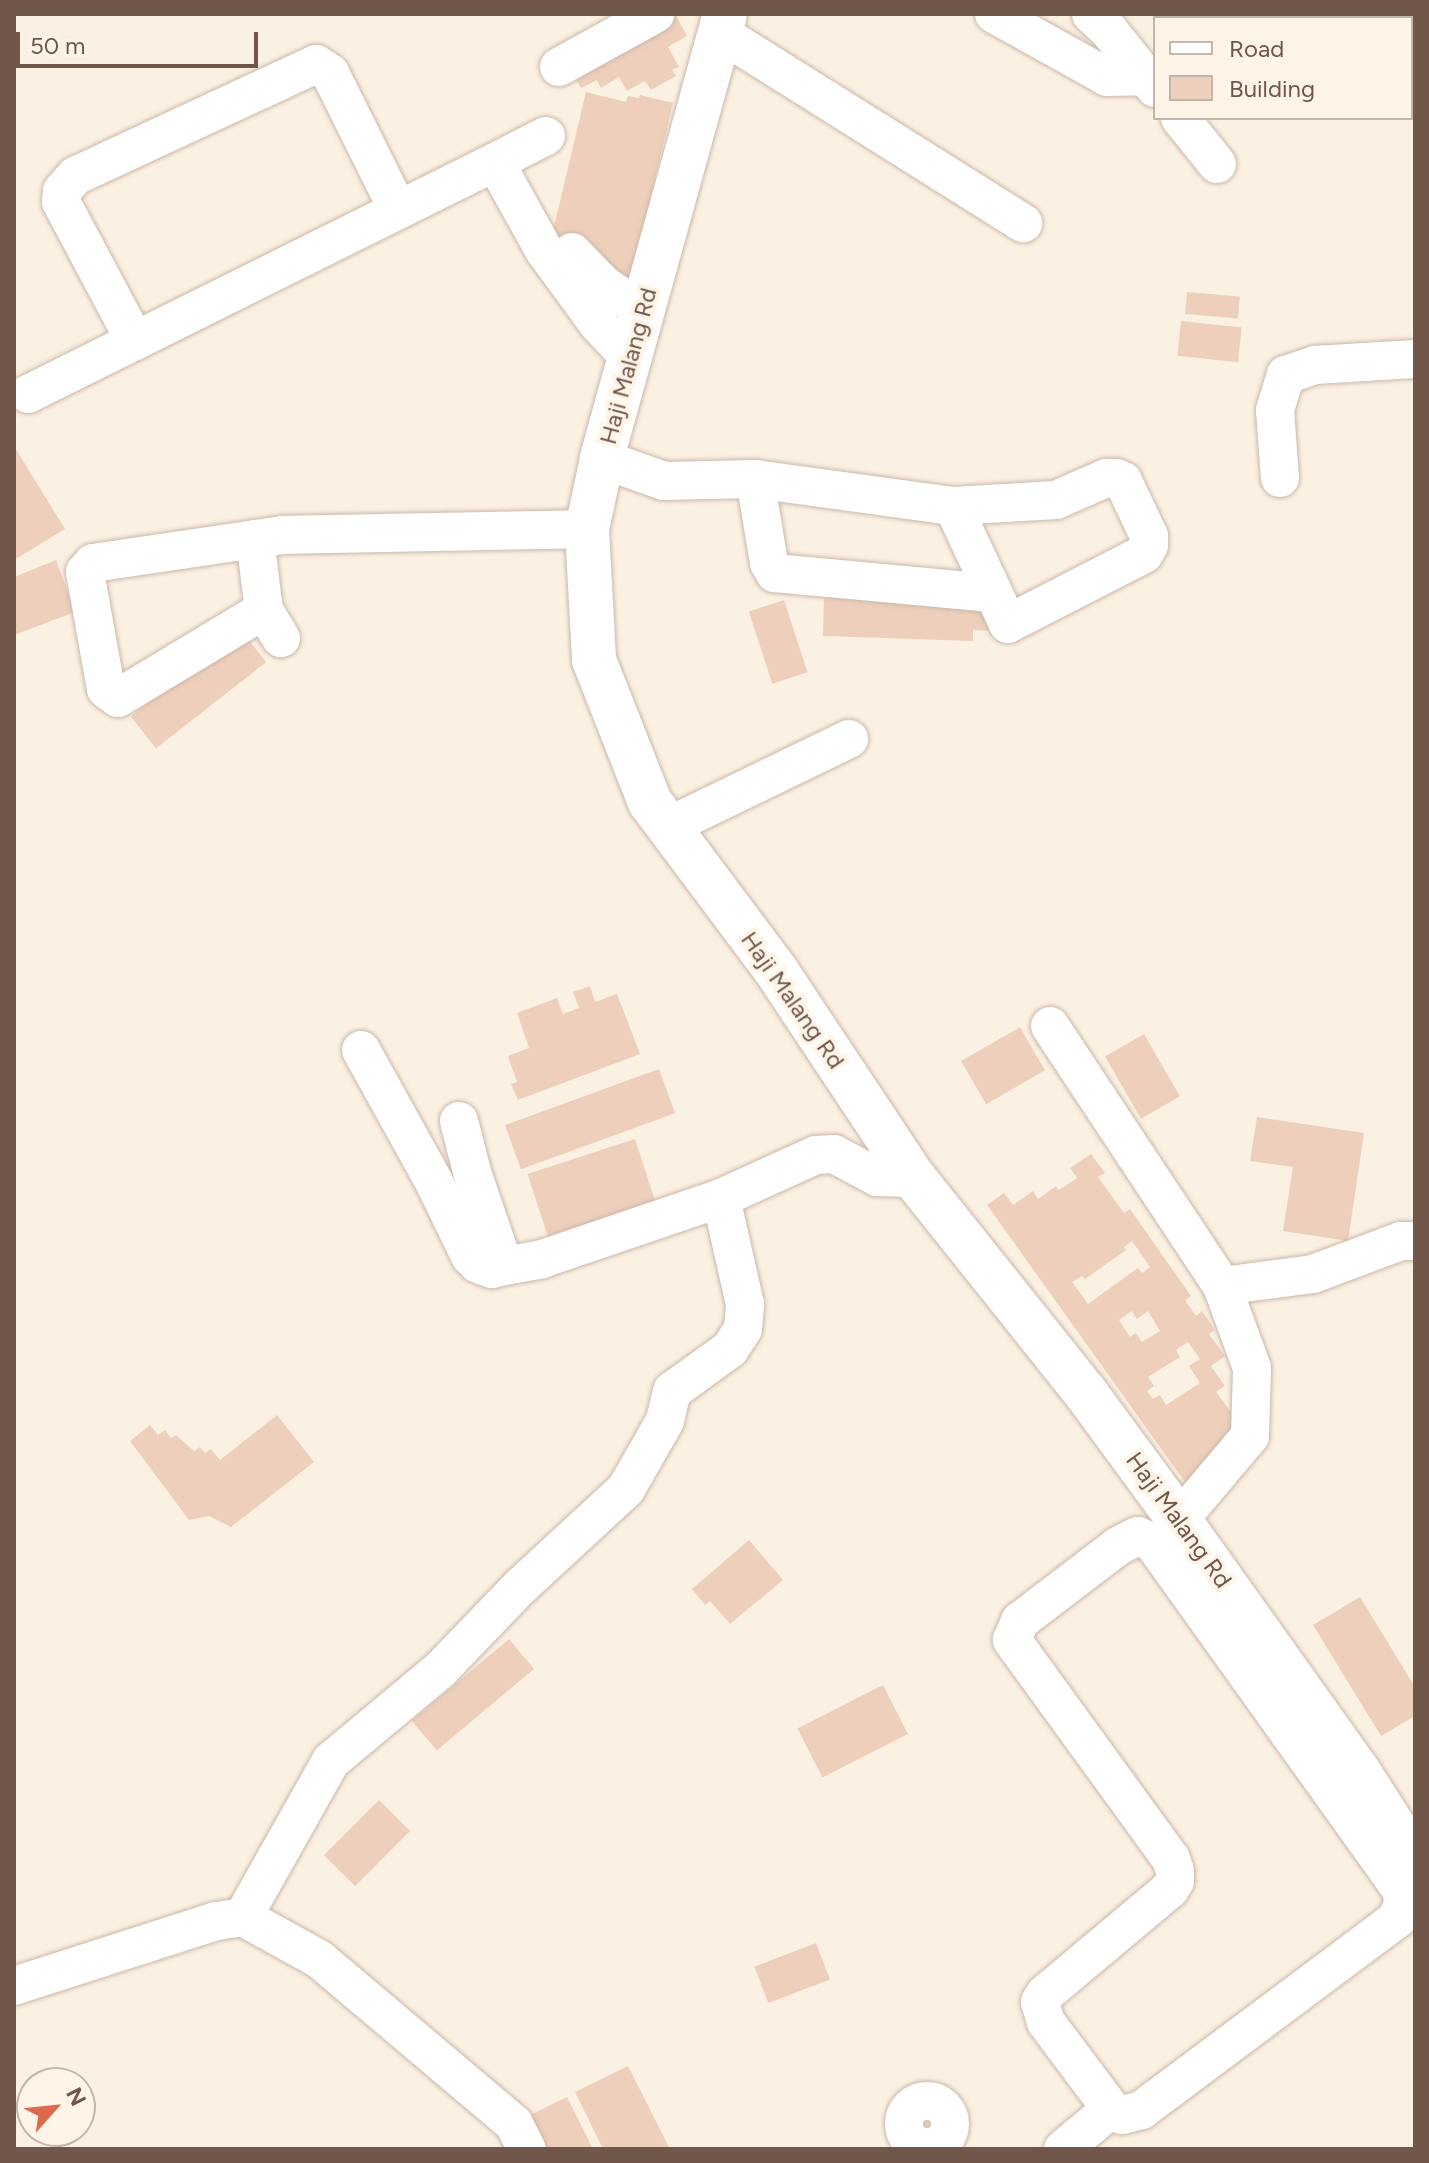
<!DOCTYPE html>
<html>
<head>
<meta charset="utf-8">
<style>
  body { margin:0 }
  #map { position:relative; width:1429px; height:2163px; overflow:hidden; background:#fbf1e2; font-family:Figtree,sans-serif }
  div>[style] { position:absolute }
  .building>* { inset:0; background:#eecfbc; transform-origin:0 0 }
  .roads { filter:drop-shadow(0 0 2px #cbb8aa) drop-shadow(0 0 2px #cbb8aa) }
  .street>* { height:38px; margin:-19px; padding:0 19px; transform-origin:19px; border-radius:19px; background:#fff }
  .street>.ring { margin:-19px; padding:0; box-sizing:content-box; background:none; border:38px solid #fff; border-radius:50% }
  .secondary>* { height:44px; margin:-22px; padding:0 22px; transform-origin:22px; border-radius:22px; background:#fff }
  span { translate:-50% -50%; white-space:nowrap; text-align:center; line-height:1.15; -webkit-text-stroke:8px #fef5e8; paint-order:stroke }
  .street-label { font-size:24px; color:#71574a }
  .frame { position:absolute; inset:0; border:16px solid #71574a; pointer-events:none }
  .legend { position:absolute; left:1153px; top:16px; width:260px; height:104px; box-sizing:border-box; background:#fef5e8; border:2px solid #c6b6a9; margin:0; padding:10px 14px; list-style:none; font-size:24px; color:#71574a }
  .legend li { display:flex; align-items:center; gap:16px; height:40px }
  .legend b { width:40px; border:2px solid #c6b6a9 }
  .north { position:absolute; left:16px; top:2067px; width:80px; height:80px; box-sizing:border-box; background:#fef5e8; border:2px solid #c6b6a9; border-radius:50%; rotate:63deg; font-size:22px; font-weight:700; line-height:32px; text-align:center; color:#71574a }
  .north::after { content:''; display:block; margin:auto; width:28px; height:36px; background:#de6a4e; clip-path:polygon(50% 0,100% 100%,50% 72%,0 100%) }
  .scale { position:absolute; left:16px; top:32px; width:242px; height:36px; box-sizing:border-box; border:4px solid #71574a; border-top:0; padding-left:10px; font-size:24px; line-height:28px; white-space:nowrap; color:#71574a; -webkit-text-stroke:6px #fef5e8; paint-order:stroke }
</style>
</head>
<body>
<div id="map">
  <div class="building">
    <i style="clip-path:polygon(661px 14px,675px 14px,687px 36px,668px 47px,679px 67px,672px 70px,676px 76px,651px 90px,645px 81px,627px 91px,619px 77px,601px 88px,597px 80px,581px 88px,568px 66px)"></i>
    <i style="clip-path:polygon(586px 92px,626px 102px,628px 96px,639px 98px,640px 95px,673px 103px,631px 280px,601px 272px,579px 241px,552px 235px)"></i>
    <i style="left:1187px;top:292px;width:53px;height:22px;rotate:5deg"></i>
    <i style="left:1181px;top:321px;width:61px;height:35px;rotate:6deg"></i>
    <i style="clip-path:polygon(14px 446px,65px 529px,14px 560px)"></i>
    <i style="clip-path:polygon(56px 560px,75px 612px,14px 635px,14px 577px)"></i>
    <i style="clip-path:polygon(824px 598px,993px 603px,992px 631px,973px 630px,973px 641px,823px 636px)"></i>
    <i style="left:784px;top:600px;width:76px;height:37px;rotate:72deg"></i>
    <i style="left:241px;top:630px;width:41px;height:140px;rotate:52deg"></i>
    <i style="clip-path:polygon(590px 986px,595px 1002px,617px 994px,640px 1054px,518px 1100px,511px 1084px,517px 1082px,508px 1056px,529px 1048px,517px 1013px,557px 998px,563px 1014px,579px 1008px,573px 992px)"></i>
    <i style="left:1020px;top:1027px;width:50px;height:68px;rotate:60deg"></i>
    <i style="left:1144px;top:1034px;width:72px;height:45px;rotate:60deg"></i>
    <i style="left:659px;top:1069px;width:47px;height:164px;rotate:70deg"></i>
    <i style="clip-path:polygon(1257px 1117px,1364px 1133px,1348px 1241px,1283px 1231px,1293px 1167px,1250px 1161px)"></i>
    <i style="left:635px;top:1139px;width:69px;height:113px;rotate:72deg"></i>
    <i style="clip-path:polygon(evenodd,1091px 1154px,1105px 1173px,1098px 1177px,1124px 1213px,1130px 1209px,1191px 1296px,1185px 1300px,1196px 1316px,1202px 1311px,1215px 1330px,1209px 1334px,1225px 1356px,1211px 1366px,1225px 1386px,1216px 1392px,1240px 1424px,1223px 1436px,1228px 1443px,1201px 1463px,1210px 1475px,1190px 1489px,987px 1205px,1004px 1193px,1013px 1205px,1033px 1191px,1038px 1199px,1056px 1186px,1059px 1190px,1077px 1178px,1070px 1168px,1091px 1154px,1132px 1241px,1150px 1267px,1142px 1273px,1138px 1268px,1088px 1304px,1072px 1282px,1082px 1276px,1085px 1279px,1126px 1250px,1124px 1247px,1132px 1241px,1091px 1154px,1132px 1311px,1137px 1319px,1148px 1311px,1160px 1331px,1142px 1342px,1136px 1333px,1130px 1337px,1119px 1320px,1132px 1311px,1091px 1154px,1188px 1342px,1200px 1359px,1189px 1366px,1200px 1383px,1166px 1405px,1160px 1395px,1153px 1399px,1147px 1391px,1154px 1386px,1148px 1377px,1180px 1357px,1176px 1350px,1188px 1342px)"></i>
    <i style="clip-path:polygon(277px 1415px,314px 1462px,231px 1527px,209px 1516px,189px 1520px,130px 1441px,150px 1425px,158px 1435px,165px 1430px,171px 1438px,176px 1435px,194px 1451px,200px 1447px,205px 1453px,211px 1449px,220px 1460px)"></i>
    <i style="clip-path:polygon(749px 1540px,783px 1580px,730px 1624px,710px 1601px,705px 1605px,692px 1589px)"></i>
    <i style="clip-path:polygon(1360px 1597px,1415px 1687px,1415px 1716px,1381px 1736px,1313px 1625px)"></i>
    <i style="left:509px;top:1639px;width:39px;height:127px;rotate:50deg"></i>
    <i style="left:883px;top:1685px;width:55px;height:96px;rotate:63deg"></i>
    <i style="left:379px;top:1800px;width:44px;height:78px;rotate:45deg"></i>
    <i style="left:816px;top:1943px;width:39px;height:66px;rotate:69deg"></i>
    <i style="clip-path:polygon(628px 2066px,670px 2149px,603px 2149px,575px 2092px)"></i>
    <i style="clip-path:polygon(567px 2097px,593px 2149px,547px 2149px,530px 2115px)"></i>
  </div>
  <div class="roads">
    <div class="street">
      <i style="left:994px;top:14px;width:129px;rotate:29.1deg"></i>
      <i style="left:1107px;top:77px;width:39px;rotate:-1deg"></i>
      <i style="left:1091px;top:14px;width:26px;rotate:43deg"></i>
      <i style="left:1110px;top:32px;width:72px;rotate:51.2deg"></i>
      <i style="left:720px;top:33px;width:358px;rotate:32.1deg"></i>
      <i style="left:559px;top:67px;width:110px;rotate:-28.9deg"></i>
      <i style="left:1180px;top:118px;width:59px;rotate:51.2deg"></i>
      <i style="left:546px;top:136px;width:57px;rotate:153deg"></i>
      <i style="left:495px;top:162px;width:101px;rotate:60.9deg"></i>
      <i style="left:544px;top:250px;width:92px;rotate:53.9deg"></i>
      <i style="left:598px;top:324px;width:47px;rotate:46.7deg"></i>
      <i style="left:572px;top:252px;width:46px;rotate:45.9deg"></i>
      <i style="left:604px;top:285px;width:23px;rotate:34deg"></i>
      <i style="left:623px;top:298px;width:23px;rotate:13deg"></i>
      <i style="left:135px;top:341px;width:157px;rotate:-118deg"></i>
      <i style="left:61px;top:202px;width:11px;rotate:-85deg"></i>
      <i style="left:62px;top:191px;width:20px;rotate:-49deg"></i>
      <i style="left:75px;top:176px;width:266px;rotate:-24.9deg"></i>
      <i style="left:316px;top:64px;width:17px;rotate:33deg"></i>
      <i style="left:330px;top:73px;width:153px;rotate:63.6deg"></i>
      <i style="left:28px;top:394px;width:521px;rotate:-26.42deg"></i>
      <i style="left:602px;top:459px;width:66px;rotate:19.5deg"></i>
      <i style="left:664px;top:481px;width:91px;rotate:-1.3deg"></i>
      <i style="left:755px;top:479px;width:200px;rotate:7.8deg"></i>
      <i style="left:953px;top:506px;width:103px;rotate:-3.3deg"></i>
      <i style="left:1056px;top:500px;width:55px;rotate:-23.7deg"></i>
      <i style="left:1106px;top:478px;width:10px"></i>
      <i style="left:1116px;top:478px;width:8px;rotate:23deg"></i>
      <i style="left:1123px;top:481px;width:61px;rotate:64.7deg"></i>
      <i style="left:1149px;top:536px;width:9px;rotate:90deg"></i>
      <i style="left:1149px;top:545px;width:10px;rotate:119deg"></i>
      <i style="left:1144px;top:554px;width:153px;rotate:152.8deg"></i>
      <i style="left:1008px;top:624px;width:130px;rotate:-115deg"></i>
      <i style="left:1280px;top:478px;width:68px;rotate:-94.2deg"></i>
      <i style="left:1275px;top:410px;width:37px;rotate:-73deg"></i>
      <i style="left:1286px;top:375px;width:31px;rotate:-19deg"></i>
      <i style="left:1315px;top:365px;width:100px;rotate:-3.4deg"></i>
      <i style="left:755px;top:479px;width:85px;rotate:80.5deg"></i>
      <i style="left:769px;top:563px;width:12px;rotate:59deg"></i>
      <i style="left:775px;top:573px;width:218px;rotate:5.3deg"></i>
      <i style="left:255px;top:539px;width:72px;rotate:82.8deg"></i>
      <i style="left:264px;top:610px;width:33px;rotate:59deg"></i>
      <i style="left:264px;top:610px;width:170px;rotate:148.9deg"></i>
      <i style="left:118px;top:698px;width:15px;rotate:-143deg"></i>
      <i style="left:106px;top:689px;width:119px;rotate:-100.2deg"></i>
      <i style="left:85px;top:572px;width:12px;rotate:-48deg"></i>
      <i style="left:93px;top:563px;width:192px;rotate:-8.4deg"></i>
      <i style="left:283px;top:535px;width:304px;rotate:-1.1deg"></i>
      <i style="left:669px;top:826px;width:200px;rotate:-25.8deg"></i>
      <i style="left:1050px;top:1026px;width:312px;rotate:56.5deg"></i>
      <i style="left:361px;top:1050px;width:149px;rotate:61deg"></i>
      <i style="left:433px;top:1180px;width:85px;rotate:64deg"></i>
      <i style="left:470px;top:1256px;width:11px;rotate:45deg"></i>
      <i style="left:478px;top:1264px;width:15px;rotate:20deg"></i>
      <i style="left:492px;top:1269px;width:12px;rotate:-14deg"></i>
      <i style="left:459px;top:1121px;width:53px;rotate:75.7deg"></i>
      <i style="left:472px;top:1172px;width:99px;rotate:71.2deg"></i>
      <i style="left:504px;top:1266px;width:39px;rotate:-10deg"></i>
      <i style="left:542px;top:1259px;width:189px;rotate:-18.8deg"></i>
      <i style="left:721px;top:1198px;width:104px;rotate:-24.4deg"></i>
      <i style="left:816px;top:1155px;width:18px;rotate:-3deg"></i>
      <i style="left:834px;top:1154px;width:49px;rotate:28.1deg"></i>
      <i style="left:877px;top:1177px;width:37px;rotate:2deg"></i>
      <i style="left:1179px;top:1520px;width:110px;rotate:-49.8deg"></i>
      <i style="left:1250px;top:1436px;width:68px;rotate:-88.3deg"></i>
      <i style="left:1252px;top:1368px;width:87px;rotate:-110.1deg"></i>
      <i style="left:1222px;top:1286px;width:92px;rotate:-7.5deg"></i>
      <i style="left:1313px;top:1274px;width:94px;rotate:-20.6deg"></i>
      <i style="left:1401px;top:1241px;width:14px"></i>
      <i style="left:1138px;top:1536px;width:17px;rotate:25deg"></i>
      <i style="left:1153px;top:1543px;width:424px;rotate:54.4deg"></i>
      <i style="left:1400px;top:1888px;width:13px;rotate:72deg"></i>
      <i style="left:1404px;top:1900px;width:20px;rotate:110deg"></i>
      <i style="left:1397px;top:1919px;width:319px;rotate:143.2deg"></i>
      <i style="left:1142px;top:2110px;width:21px;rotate:166deg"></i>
      <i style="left:1122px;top:2115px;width:13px;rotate:-151deg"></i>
      <i style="left:1111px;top:2109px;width:109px;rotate:-126.8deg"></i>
      <i style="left:1046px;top:2022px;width:21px;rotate:-107deg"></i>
      <i style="left:1040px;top:2002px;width:9px;rotate:-58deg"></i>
      <i style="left:1045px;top:1994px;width:163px;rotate:-40deg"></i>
      <i style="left:1170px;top:1889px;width:9px;rotate:-58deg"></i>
      <i style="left:1175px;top:1881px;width:10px;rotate:-90deg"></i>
      <i style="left:1175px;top:1871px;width:13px;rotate:-108deg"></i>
      <i style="left:1171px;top:1859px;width:271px;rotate:-126deg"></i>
      <i style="left:1012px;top:1640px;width:21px;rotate:-67deg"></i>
      <i style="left:1020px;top:1621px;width:123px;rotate:-37.4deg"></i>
      <i style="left:1118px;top:1546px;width:22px;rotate:-27deg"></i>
      <i style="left:243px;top:1917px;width:179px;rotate:-60.6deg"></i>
      <i style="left:331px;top:1761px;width:143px;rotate:-39.9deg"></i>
      <i style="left:441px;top:1669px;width:115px;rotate:-46.1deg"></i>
      <i style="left:521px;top:1586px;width:143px;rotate:-42.7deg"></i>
      <i style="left:626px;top:1489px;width:78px;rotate:-60.2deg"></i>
      <i style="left:665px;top:1421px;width:31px;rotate:-77deg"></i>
      <i style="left:672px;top:1391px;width:72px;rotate:-35.9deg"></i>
      <i style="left:730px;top:1349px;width:24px;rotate:-57deg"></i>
      <i style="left:743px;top:1329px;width:25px;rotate:-85deg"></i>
      <i style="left:745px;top:1304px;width:109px;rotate:-102.8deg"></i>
      <i style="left:14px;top:1986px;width:212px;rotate:-17.8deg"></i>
      <i style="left:216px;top:1921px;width:27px;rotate:-8deg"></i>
      <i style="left:243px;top:1917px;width:87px;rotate:28.9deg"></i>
      <i style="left:319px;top:1959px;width:255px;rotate:40.2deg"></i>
      <i style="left:514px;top:2124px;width:28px;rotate:63deg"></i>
      <i class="ring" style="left:904px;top:2101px;width:8px;height:8px"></i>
      <i style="left:1063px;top:2149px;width:62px;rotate:-39.8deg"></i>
    </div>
    <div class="secondary">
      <i style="left:725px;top:14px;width:462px;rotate:105.5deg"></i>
      <i style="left:602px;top:459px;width:72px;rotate:102.1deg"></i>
      <i style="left:587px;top:529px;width:131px;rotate:86.9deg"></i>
      <i style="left:594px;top:660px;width:153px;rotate:68.5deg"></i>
      <i style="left:650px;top:802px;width:212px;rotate:53.2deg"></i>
      <i style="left:777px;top:972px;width:247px;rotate:56.4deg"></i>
      <i style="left:914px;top:1178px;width:274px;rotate:51.4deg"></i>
      <i style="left:1085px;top:1392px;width:159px;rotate:53.7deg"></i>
      <i style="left:1179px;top:1520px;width:308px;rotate:54.5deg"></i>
      <i style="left:1358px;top:1771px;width:106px;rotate:57.4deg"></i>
    </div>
  </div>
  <div class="street-label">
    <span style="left:628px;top:366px;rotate:-75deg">Haji Malang Rd</span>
    <span style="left:793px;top:1000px;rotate:55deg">Haji Malang Rd</span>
    <span style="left:1179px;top:1520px;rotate:54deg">Haji Malang Rd</span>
  </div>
  <div class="frame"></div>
  <ul class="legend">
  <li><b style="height:10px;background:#fff"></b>Road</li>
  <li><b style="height:22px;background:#eecfbc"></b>Building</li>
  </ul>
  <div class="north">N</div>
  <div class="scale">50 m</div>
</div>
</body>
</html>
